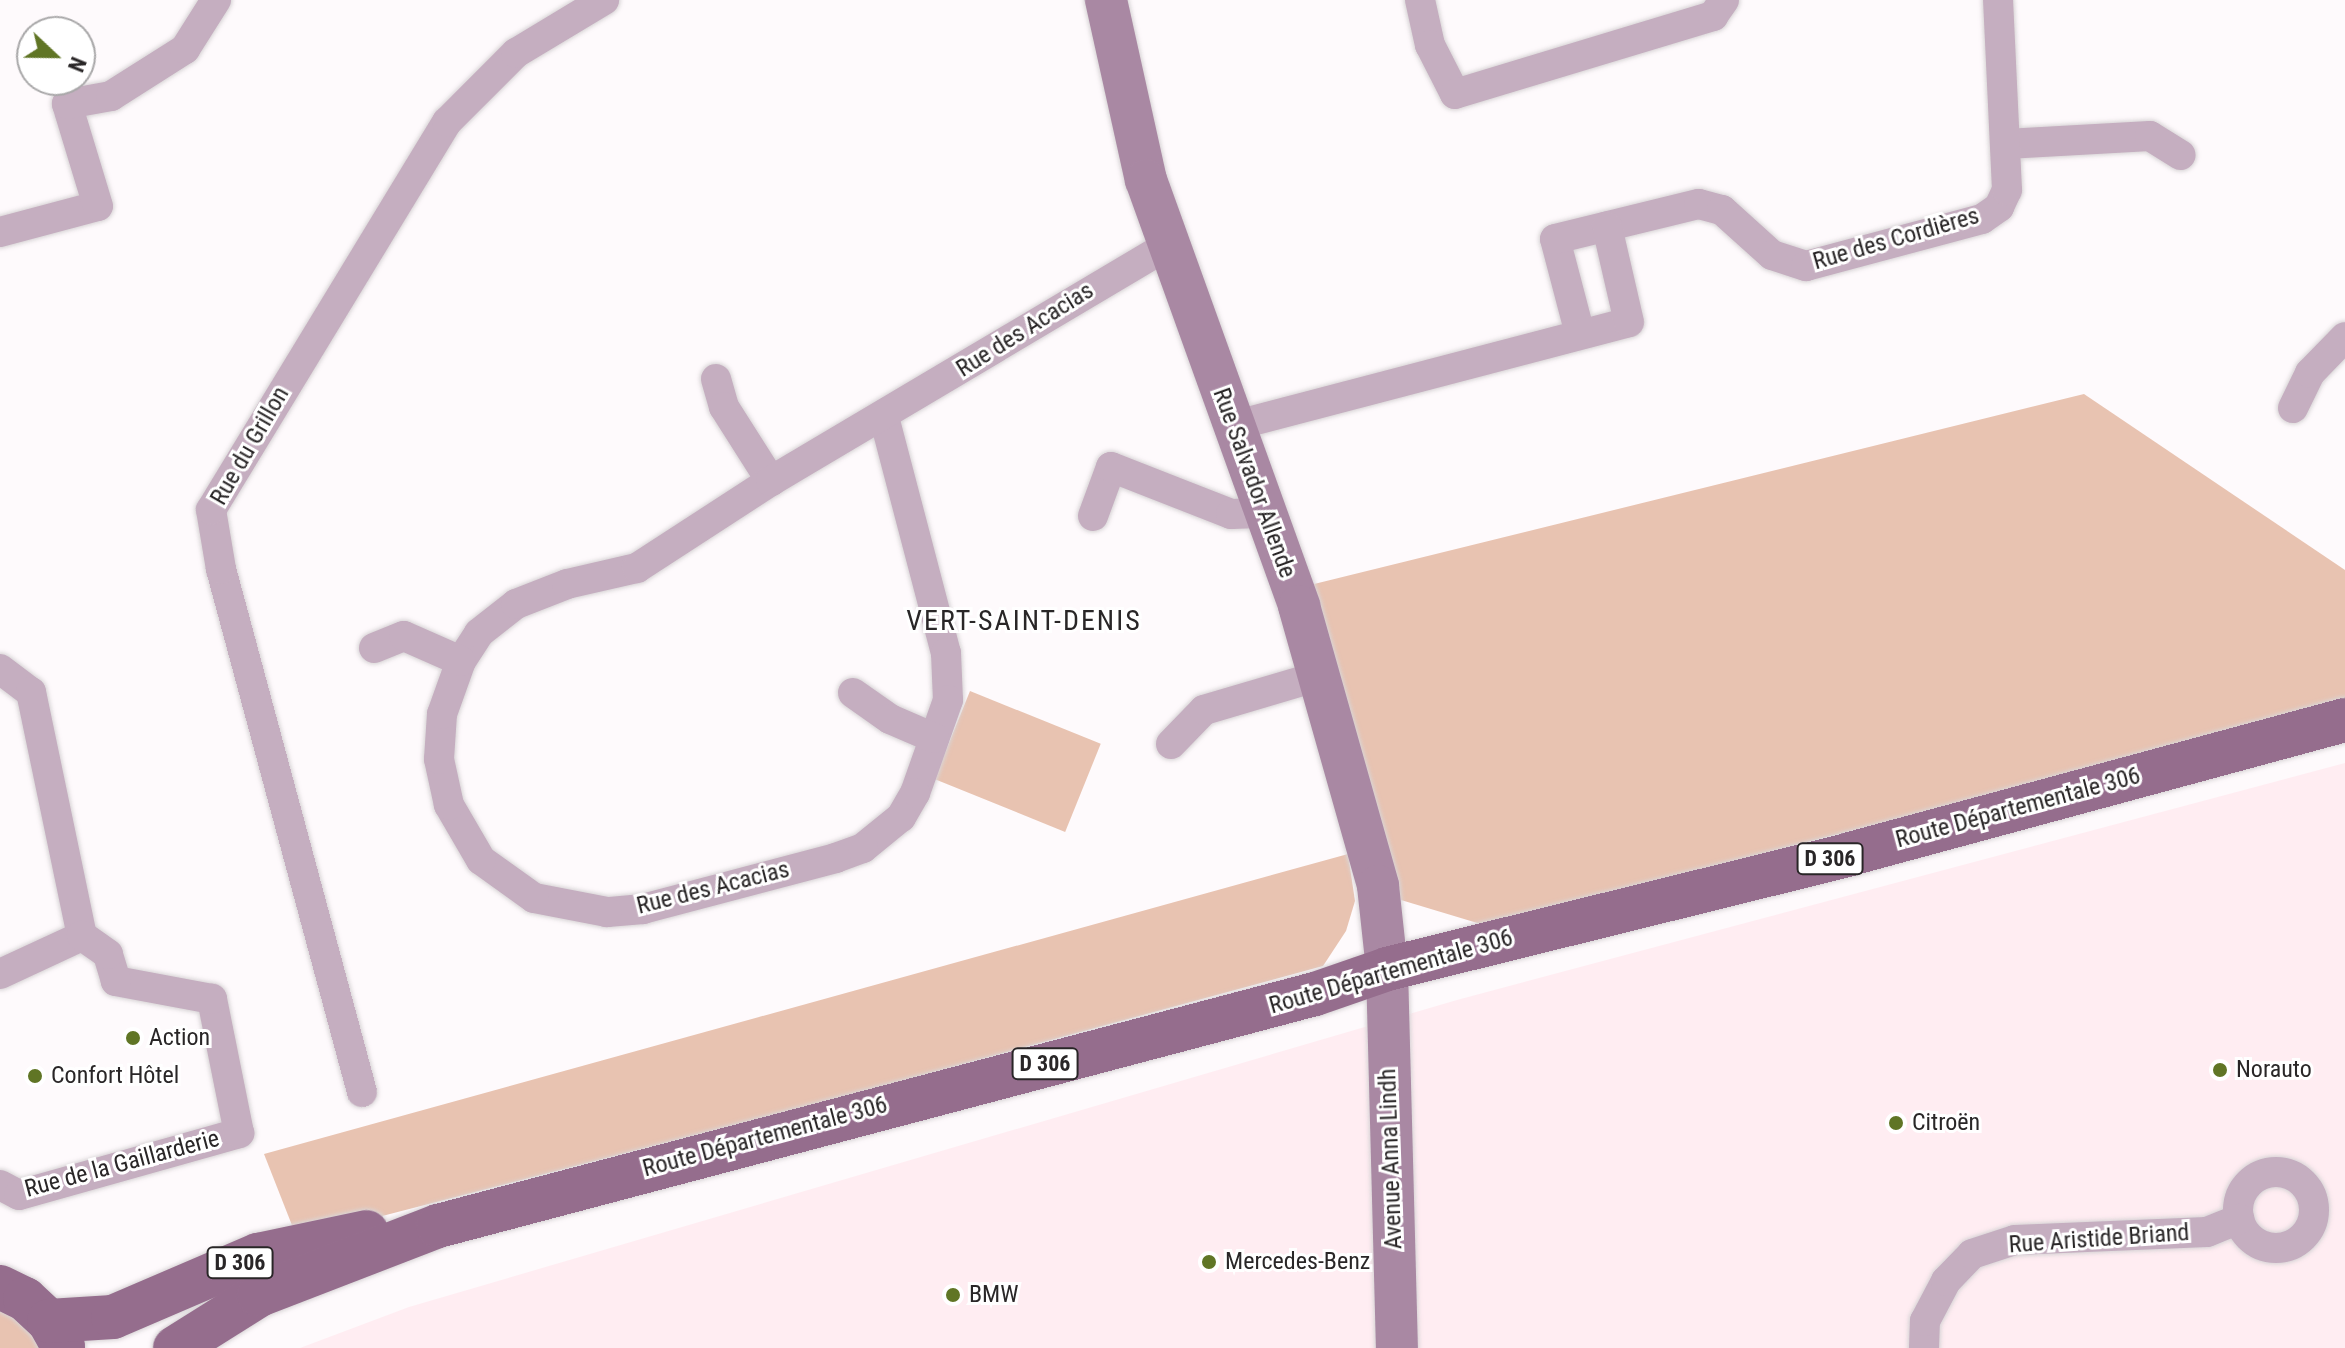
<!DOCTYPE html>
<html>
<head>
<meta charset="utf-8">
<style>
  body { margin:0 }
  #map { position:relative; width:2345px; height:1348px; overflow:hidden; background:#fefafc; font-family:"Roboto Condensed",sans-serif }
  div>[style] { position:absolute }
  .built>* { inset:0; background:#ffedf2 }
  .green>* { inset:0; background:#e8c3b1; transform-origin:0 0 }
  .roads { filter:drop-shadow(0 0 2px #d8d4d6) drop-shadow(0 0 2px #d8d4d6) }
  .street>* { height:30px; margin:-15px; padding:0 15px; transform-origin:15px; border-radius:15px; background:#c5aec0 }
  .street>.ring { margin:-15px; padding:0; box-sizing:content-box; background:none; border:30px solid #c5aec0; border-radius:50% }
  .secondary>* { height:42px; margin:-21px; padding:0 21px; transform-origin:21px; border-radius:21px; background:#a988a3 }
  .primary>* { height:44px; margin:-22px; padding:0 22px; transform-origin:22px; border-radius:22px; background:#956d8d }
  .dots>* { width:22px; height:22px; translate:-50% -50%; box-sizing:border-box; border:4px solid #fff; border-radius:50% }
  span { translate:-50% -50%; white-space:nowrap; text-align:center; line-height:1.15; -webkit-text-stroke:6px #fff; paint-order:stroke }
  .shield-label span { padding:2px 6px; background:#fff; border:2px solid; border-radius:6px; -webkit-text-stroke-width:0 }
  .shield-label { font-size:22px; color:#292627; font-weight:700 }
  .street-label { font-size:24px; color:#292627 }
  .poi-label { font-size:24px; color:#292627 }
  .left { translate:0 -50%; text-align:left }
  .quarter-label { font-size:28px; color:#292627; letter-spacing:2px }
  .north { position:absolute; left:16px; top:16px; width:80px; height:80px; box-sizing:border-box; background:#fff; border:2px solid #a9a8a9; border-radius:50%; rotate:112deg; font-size:22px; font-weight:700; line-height:32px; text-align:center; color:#292627 }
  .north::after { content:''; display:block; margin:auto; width:28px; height:36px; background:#607525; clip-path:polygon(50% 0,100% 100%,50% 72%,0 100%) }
</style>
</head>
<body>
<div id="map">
  <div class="built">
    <i style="clip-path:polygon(2345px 763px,2345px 1348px,300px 1348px,409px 1307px,1457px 1000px)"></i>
  </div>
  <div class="green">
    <i style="clip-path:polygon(2084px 394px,2345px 570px,2345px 704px,1484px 925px,1401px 900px,1302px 587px)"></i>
    <i style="left:970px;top:691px;width:141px;height:95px;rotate:22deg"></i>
    <i style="clip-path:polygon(1348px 854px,1355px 901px,1346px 931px,1323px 966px,831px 1100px,297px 1238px,264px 1154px)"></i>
    <i style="clip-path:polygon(0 1308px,10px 1311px,46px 1348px,0 1348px)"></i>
  </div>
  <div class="roads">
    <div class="street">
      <i style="left:1420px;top:0;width:46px;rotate:77.5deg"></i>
      <i style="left:1430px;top:45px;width:55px;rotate:63deg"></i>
      <i style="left:1455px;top:94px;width:270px;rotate:-16.8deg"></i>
      <i style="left:1713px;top:16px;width:19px;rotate:-55deg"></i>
      <i style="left:2006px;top:144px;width:144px;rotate:-3.2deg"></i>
      <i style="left:2150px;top:136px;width:36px;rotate:32deg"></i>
      <i style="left:0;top:232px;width:101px;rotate:-14.9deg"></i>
      <i style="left:98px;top:206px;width:107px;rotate:-106.9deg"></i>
      <i style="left:67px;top:104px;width:45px;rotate:-10.3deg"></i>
      <i style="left:111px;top:96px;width:88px;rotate:-32.4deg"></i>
      <i style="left:185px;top:49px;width:58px;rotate:-57.7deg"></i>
      <i style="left:1580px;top:334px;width:98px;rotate:-104.7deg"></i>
      <i style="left:1555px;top:239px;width:148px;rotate:-13.7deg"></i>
      <i style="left:1699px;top:204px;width:24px;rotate:15deg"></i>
      <i style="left:1722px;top:210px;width:67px;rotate:42deg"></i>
      <i style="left:1772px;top:255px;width:36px;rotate:18deg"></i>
      <i style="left:1806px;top:266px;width:182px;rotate:-15deg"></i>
      <i style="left:1982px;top:219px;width:21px;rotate:-35deg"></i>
      <i style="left:1999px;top:207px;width:19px;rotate:-65deg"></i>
      <i style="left:2007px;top:190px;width:190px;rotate:-92.7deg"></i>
      <i style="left:716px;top:379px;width:29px;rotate:74deg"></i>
      <i style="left:724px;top:407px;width:88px;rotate:57.6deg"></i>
      <i style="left:2293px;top:408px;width:39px;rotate:-64deg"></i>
      <i style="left:2310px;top:373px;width:50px;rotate:-45.8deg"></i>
      <i style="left:884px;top:417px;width:244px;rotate:75.3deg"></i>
      <i style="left:946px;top:653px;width:47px;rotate:87.6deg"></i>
      <i style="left:948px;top:700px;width:99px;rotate:109.5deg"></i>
      <i style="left:915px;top:793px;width:28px;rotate:120deg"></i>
      <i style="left:901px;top:817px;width:49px;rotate:140.8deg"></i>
      <i style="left:863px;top:848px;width:29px;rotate:160deg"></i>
      <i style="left:836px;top:858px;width:200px;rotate:165.2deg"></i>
      <i style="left:643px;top:909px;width:36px;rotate:175deg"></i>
      <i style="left:607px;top:912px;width:74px;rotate:-169.1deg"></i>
      <i style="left:534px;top:898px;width:65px;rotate:-144.4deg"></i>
      <i style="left:481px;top:860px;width:64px;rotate:-120.2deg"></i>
      <i style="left:449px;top:805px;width:47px;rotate:-102.3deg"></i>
      <i style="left:439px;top:759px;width:45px;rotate:-86.2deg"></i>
      <i style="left:442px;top:714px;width:56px;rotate:-70.3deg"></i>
      <i style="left:461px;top:661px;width:33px;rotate:-57deg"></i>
      <i style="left:479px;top:633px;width:47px;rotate:-38.1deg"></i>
      <i style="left:516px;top:604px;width:55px;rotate:-21.4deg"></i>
      <i style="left:567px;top:584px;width:72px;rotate:-12.9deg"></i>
      <i style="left:637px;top:568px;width:160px;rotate:-33deg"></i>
      <i style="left:771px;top:481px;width:460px;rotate:-30.7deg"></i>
      <i style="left:1233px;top:426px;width:409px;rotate:-14.7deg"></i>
      <i style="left:1629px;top:322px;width:98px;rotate:-103deg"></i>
      <i style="left:1093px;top:516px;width:52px;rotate:-69.8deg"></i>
      <i style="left:1111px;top:467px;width:129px;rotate:21.4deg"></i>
      <i style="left:1231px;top:514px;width:34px;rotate:-2deg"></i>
      <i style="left:374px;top:648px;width:32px;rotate:-22deg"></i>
      <i style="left:404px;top:636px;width:62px;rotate:23.7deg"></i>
      <i style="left:0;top:669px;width:39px;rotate:37deg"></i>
      <i style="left:31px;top:692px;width:249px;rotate:78.2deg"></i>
      <i style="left:82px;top:936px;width:90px;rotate:155.1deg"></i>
      <i style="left:853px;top:693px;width:45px;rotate:35.1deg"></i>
      <i style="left:890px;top:719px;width:48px;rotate:23.4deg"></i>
      <i style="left:1171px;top:744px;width:47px;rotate:-45.9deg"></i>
      <i style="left:1204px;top:710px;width:123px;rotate:-16.5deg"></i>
      <i style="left:362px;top:1092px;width:542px;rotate:-105.09deg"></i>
      <i style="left:221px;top:569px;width:60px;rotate:-99.6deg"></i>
      <i style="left:211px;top:510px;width:454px;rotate:-58.7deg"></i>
      <i style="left:447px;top:122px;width:98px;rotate:-45deg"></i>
      <i style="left:516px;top:53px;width:103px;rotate:-31.1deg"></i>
      <i class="ring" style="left:2238px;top:1172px;width:46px;height:46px"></i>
      <i style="left:0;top:1185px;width:21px;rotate:28deg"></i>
      <i style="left:19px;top:1195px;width:229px;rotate:-15.7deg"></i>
      <i style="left:239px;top:1133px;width:137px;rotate:-101.4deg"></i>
      <i style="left:212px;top:999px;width:98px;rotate:-169.4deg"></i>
      <i style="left:116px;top:981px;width:28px;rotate:-107deg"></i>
      <i style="left:108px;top:954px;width:32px;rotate:-145deg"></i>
      <i style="left:1924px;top:1348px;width:27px;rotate:-88deg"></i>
      <i style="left:1925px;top:1321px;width:45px;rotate:-62.3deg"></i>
      <i style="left:1946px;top:1281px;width:37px;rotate:-46deg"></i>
      <i style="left:1972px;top:1254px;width:45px;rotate:-18deg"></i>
      <i style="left:2015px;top:1240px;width:192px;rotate:-2.4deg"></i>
      <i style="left:2207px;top:1232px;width:35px;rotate:-22deg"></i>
    </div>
    <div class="secondary">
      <i style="left:1106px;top:0;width:184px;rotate:77.5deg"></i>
      <i style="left:1146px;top:180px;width:453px;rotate:70.2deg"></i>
      <i style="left:1299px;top:606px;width:291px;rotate:74.2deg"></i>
      <i style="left:1378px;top:886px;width:83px;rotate:83.8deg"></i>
      <i style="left:1387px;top:969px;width:379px;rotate:88.5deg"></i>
    </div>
    <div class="primary">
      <i style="left:0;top:1287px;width:28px;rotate:26deg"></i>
      <i style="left:25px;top:1299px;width:33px;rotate:43deg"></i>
      <i style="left:49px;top:1321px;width:29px;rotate:61deg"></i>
      <i style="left:49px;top:1321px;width:64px;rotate:-3.6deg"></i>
      <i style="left:113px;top:1317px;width:158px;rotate:-23.2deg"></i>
      <i style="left:258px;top:1255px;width:111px;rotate:-11.9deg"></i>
      <i style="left:175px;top:1348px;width:99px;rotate:-32.2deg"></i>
      <i style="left:259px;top:1295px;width:192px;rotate:-21.1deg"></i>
      <i style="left:438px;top:1226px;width:907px;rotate:-14.82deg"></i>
      <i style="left:1315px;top:994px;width:76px;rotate:-19.1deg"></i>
      <i style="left:1387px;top:969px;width:477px;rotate:-13.9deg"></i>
      <i style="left:1850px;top:854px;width:513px;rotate:-15.15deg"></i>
    </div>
  </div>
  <div class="dots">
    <i style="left:133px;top:1038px;background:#607525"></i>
    <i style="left:2220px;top:1070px;background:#607525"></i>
    <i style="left:35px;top:1076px;background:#607525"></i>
    <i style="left:1896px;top:1123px;background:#607525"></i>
    <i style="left:1209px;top:1262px;background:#607525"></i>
    <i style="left:953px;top:1295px;background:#607525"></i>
  </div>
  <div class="shield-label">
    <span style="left:1830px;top:859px">D 306</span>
    <span style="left:1045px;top:1064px">D 306</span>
    <span style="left:240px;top:1263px">D 306</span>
  </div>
  <div class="street-label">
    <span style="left:1896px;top:239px;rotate:-16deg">Rue des Cordières</span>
    <span style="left:1025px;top:330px;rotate:-32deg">Rue des Acacias</span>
    <span style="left:250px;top:446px;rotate:-60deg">Rue du Grillon</span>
    <span style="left:1254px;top:483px;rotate:70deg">Rue Salvador Allende</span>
    <span style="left:2018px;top:808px;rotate:-15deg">Route Départementale 306</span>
    <span style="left:713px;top:888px;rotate:-14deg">Rue des Acacias</span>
    <span style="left:1391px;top:972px;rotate:-16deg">Route Départementale 306</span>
    <span style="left:765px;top:1137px;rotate:-15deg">Route Départementale 306</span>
    <span style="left:1391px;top:1159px;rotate:-92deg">Avenue Anna Lindh</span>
    <span style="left:122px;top:1164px;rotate:-15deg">Rue de la Gaillarderie</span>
    <span style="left:2099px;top:1239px;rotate:-4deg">Rue Aristide Briand</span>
  </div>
  <div class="poi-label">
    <span class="left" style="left:149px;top:1038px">Action</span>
    <span class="left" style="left:2236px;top:1070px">Norauto</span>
    <span class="left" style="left:51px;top:1076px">Confort Hôtel</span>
    <span class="left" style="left:1912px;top:1123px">Citroën</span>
    <span class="left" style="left:1225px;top:1262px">Mercedes-Benz</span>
    <span class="left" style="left:969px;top:1295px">BMW</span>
  </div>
  <div class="quarter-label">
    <span style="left:1024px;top:621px">VERT-SAINT-DENIS</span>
  </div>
  <div class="north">N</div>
</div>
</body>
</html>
